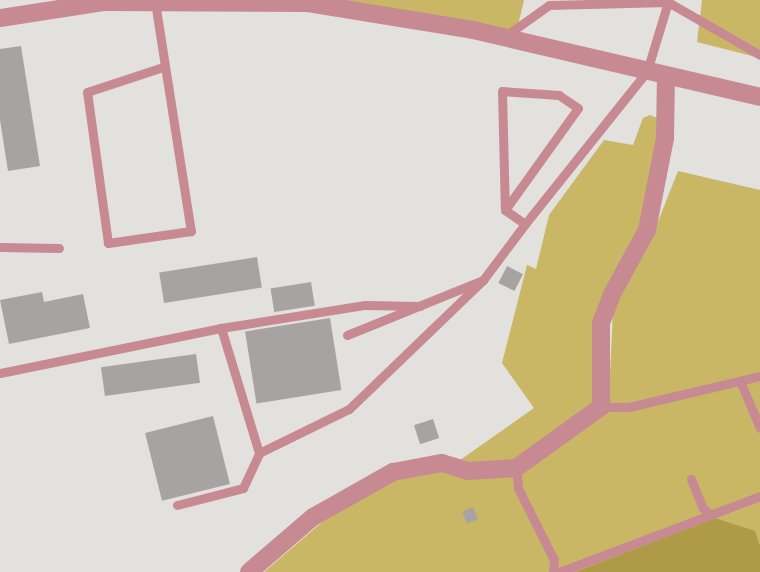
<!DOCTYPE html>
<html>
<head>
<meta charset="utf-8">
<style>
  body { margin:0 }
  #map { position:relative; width:760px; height:572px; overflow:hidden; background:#e2e1de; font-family:"Roboto Condensed",sans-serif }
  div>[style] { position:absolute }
  .green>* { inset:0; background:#cab766 }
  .forest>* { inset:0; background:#af9b47 }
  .building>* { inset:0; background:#a7a3a2; transform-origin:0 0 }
  .lane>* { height:9px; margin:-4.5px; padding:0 4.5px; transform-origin:4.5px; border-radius:4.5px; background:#c78a93 }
  .street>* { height:18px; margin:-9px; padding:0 9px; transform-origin:9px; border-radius:9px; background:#c78a93 }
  span { translate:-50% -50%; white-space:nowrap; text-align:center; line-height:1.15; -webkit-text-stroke:5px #fff; paint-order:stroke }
</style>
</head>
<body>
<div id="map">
  <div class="green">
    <i style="clip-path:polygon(336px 0,524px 0,516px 34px)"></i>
    <i style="clip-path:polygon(702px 0,760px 0,760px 58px,697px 42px)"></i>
    <i style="clip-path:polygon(650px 115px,657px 118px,657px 158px,641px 228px,595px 323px,595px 378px,610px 374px,613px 311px,655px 229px,678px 171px,760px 190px,760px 572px,264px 572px,363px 487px,453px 465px,534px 408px,502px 363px,527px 265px,536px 269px,549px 215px,604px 140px,633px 145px,643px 118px)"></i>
  </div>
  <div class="forest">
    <i style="clip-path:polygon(715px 518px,755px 531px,760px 546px,760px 572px,575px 572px)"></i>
  </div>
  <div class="building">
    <i style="clip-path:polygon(21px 46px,40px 166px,8px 171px,0 120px,0 49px)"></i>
    <i style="left:257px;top:257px;width:31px;height:99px;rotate:81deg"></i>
    <i style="left:507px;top:266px;width:18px;height:19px;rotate:27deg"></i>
    <i style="left:311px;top:282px;width:24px;height:41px;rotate:81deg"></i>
    <i style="clip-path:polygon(42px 292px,44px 302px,83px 294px,90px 328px,9px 344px,0 300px)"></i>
    <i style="left:330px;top:318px;width:73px;height:86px;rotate:81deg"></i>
    <i style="left:196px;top:354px;width:29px;height:96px;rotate:82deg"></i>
    <i style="left:213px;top:416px;width:70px;height:70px;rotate:76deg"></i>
    <i style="left:433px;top:419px;width:20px;height:20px;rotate:72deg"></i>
    <i style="left:473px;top:507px;width:13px;height:12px;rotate:67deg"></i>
  </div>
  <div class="lane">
    <i style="left:155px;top:2px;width:232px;rotate:81.1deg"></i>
    <i style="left:191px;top:231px;width:84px;rotate:171.8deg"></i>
    <i style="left:108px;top:243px;width:152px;rotate:-97.9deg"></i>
    <i style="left:87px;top:92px;width:80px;rotate:-18.2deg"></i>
    <i style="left:504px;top:37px;width:55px;rotate:-35.4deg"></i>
    <i style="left:549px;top:5px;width:119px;rotate:-1.4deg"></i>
    <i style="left:668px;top:2px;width:106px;rotate:29.9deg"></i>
    <i style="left:505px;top:210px;width:125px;rotate:-54.4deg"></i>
    <i style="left:578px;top:108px;width:23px;rotate:-146deg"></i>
    <i style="left:559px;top:95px;width:57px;rotate:-176deg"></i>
    <i style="left:502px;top:91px;width:119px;rotate:88.6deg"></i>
    <i style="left:505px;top:210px;width:24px;rotate:35deg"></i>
    <i style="left:525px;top:224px;width:196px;rotate:-51.4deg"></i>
    <i style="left:647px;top:71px;width:72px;rotate:-73.1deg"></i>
    <i style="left:0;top:247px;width:59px;rotate:1deg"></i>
    <i style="left:347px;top:335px;width:147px;rotate:-22deg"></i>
    <i style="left:483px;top:280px;width:70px;rotate:-53.1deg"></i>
    <i style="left:0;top:373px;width:226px;rotate:-11.5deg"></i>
    <i style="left:740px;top:381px;width:51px;rotate:66.9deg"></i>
    <i style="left:601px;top:407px;width:28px"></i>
    <i style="left:629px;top:407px;width:135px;rotate:-13.3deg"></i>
    <i style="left:259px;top:453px;width:131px;rotate:-106.9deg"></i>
    <i style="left:221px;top:328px;width:146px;rotate:-9.1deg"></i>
    <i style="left:365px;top:305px;width:55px;rotate:1deg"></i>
    <i style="left:516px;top:468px;width:20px;rotate:84deg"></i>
    <i style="left:518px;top:488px;width:80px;rotate:63.4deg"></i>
    <i style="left:554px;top:560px;width:12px;rotate:95deg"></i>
    <i style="left:691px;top:479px;width:31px;rotate:68deg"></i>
    <i style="left:703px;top:508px;width:8px;rotate:40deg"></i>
    <i style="left:177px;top:505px;width:68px;rotate:-14.4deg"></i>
    <i style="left:243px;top:488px;width:38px;rotate:-65deg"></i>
    <i style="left:259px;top:453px;width:100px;rotate:-26.1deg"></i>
    <i style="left:349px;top:409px;width:186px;rotate:-43.9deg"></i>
    <i style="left:559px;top:572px;width:215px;rotate:-20.7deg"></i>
  </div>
  <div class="street">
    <i style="left:0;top:18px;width:106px;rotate:-8.7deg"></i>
    <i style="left:105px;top:2px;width:203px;rotate:0.3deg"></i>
    <i style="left:308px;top:3px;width:167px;rotate:9.3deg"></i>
    <i style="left:473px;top:30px;width:295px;rotate:13.1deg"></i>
    <i style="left:249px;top:572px;width:84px;rotate:-40.7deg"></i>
    <i style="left:313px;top:517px;width:92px;rotate:-29.4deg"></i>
    <i style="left:393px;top:472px;width:50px;rotate:-10.4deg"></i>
    <i style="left:442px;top:463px;width:27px;rotate:17deg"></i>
    <i style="left:468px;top:471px;width:48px;rotate:-3.6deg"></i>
    <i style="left:516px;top:468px;width:105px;rotate:-35.7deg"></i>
    <i style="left:601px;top:407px;width:84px;rotate:-90deg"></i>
    <i style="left:601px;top:323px;width:31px;rotate:-69deg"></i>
    <i style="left:612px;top:294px;width:73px;rotate:-61.3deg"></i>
    <i style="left:647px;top:230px;width:94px;rotate:-78.9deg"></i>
    <i style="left:665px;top:138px;width:62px;rotate:-89.1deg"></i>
  </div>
</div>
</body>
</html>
